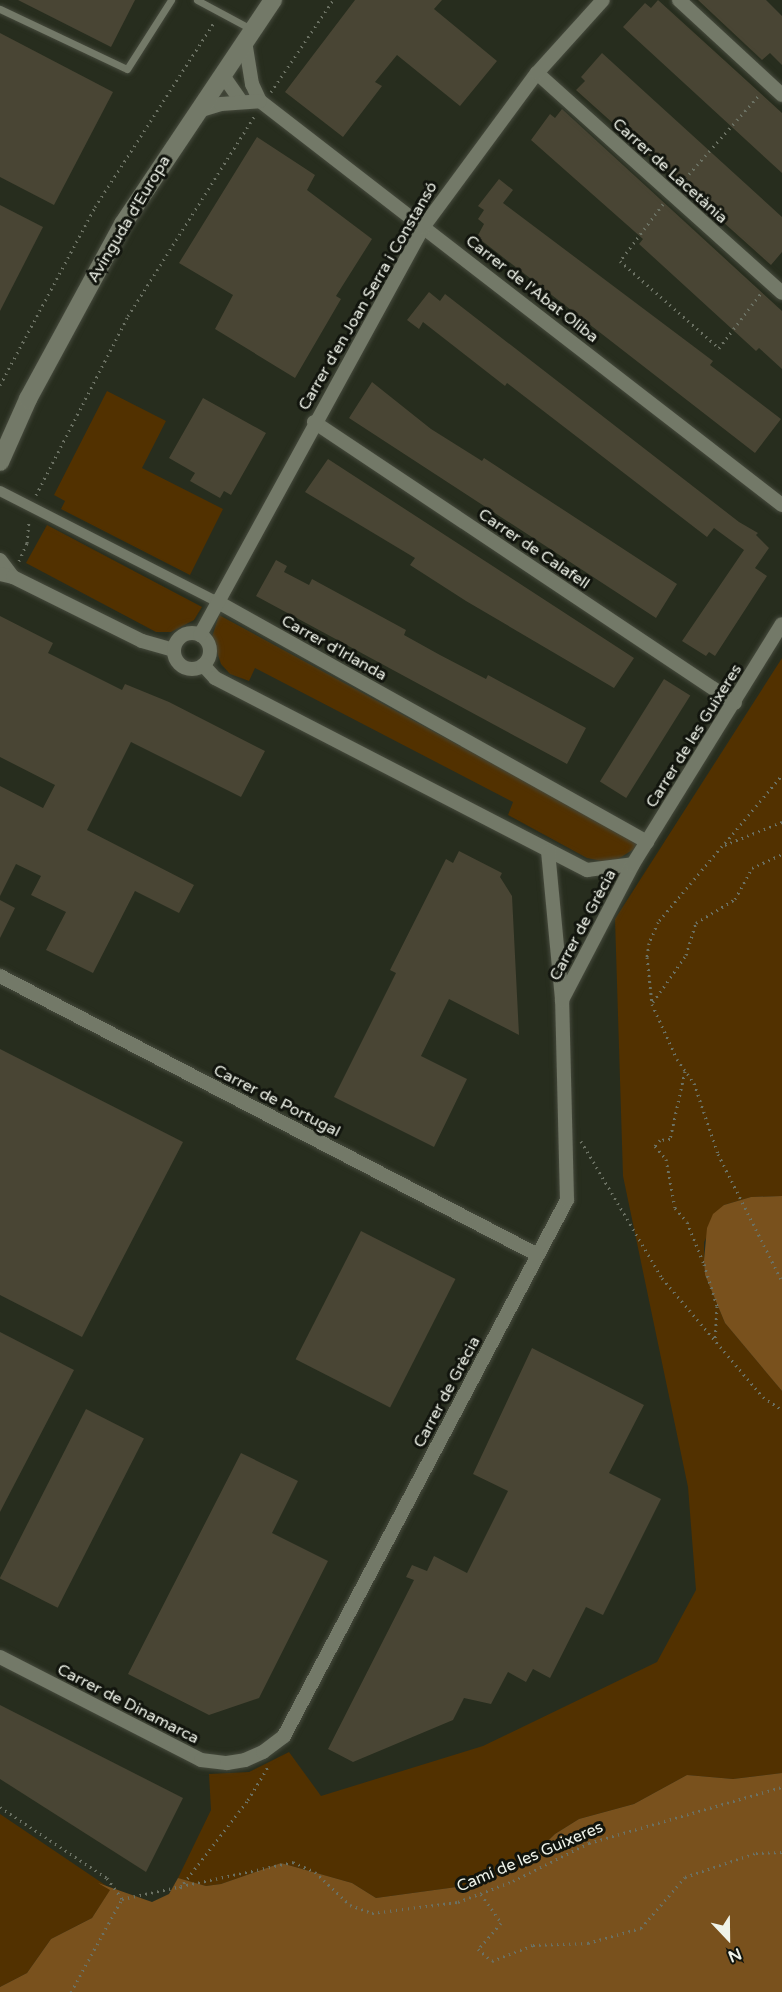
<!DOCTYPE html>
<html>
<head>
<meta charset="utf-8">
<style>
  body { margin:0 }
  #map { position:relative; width:782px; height:1992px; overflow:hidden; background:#272d1e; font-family:"Varela Round",sans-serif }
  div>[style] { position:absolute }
  .green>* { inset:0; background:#523100 }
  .forest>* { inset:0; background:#79511d }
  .building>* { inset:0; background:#494534; transform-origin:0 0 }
  .path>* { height:3px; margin-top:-1.5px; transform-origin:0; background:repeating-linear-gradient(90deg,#6b7163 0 1.5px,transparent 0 6px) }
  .roads { filter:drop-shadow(0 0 2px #464a3d) drop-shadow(0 0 2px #464a3d) }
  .service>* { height:7px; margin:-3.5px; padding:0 3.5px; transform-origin:3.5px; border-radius:3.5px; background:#737968 }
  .pedestrian>* { height:10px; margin:-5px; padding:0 5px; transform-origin:5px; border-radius:5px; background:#737968 }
  .minor>* { height:14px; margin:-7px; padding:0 7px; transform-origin:7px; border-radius:7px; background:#737968 }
  .minor>.ring { margin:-7px; padding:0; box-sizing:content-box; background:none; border:14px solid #737968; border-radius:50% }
  .tertiary>* { height:18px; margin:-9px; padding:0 9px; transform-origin:9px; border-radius:9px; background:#737968 }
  span { translate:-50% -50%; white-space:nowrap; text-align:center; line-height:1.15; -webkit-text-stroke:6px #11140d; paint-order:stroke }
  .street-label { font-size:16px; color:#eff3e9 }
  .north { position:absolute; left:698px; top:1908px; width:60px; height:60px; -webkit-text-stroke:4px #11140d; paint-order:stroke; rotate:158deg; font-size:16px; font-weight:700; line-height:24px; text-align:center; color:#eff3e9 }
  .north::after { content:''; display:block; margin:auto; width:21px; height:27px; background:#eff3e9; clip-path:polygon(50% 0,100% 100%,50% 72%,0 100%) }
</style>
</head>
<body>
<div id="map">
  <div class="green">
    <i style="clip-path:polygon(107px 391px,166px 421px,142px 468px,223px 509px,190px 575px,61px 509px,65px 501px,54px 495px)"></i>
    <i style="clip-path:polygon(47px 525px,202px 607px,194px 620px,171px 632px,156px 632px,26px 563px)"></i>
    <i style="clip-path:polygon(219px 615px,637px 842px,634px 849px,618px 859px,602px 861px,587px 858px,508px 815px,513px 802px,255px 668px,249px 681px,230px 674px,221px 664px,212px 637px)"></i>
    <i style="clip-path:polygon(782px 658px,782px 1196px,751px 1197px,724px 1205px,704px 1242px,704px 1260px,705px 1275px,725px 1323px,782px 1391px,782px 1773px,733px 1779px,687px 1775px,634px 1804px,579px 1819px,555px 1834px,522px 1866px,464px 1886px,376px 1898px,352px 1883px,281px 1863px,221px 1884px,206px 1886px,178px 1878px,211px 1810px,209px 1774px,249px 1772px,289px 1752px,321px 1796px,483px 1746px,657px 1662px,696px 1590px,688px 1487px,623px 1176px,615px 919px)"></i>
    <i style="clip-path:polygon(0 1814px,111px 1889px,92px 1918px,51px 1939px,27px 1973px,0 1987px)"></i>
  </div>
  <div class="forest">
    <i style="clip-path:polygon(782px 1196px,782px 1391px,725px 1323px,705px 1275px,704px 1260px,707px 1228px,713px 1214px,724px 1205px,751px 1197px)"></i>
    <i style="clip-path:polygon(782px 1773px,782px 1992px,0 1992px,0 1987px,27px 1973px,51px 1939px,92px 1918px,110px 1890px,98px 1883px,152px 1902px,169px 1894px,178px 1878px,206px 1886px,221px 1884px,281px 1863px,352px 1883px,376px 1898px,464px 1886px,522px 1866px,555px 1834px,579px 1819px,634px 1804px,687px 1775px,733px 1779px)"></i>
  </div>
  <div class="building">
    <i style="clip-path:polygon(18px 0,135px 0,111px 47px)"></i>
    <i style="clip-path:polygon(355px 0,442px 0,434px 9px,497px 61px,460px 106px,397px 55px,375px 82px,382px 86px,343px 137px,285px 92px)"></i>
    <i style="clip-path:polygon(658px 0,782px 113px,782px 173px,623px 27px,645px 3px,651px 8px)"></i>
    <i style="clip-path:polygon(698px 0,766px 0,782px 16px,782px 65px,770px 53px,762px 60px)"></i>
    <i style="clip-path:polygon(0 33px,113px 92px,54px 205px,0 177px)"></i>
    <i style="clip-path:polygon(602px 53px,782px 217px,782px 252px,771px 265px,576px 90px,585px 81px,581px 77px)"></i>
    <i style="clip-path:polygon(562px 109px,782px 311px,782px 369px,759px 348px,756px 351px,639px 244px,643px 239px,531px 140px,550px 114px,555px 118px)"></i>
    <i style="clip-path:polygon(257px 137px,315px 175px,307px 190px,372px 239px,336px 296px,341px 299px,295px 378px,215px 329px,233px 295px,179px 263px)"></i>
    <i style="clip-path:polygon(499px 179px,513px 190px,503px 203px,713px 361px,710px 365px,781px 419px,755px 453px,477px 237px,484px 224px,478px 219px,484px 210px,478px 206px)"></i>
    <i style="clip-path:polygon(0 205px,43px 227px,0 311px)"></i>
    <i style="clip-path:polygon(429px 292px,440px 301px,445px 294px,739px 522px,758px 533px,756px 535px,769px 548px,755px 568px,767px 576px,715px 656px,709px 652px,706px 656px,682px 641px,744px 550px,714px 528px,707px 537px,507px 383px,505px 386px,423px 322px,419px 329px,407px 320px)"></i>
    <i style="clip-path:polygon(372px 382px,431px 429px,482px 461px,484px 458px,677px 584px,656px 618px,349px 418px)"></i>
    <i style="clip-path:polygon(203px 398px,266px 433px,231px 495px,224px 491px,220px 498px,190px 481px,195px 473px,169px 458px)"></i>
    <i style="clip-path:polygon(328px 459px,634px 658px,614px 688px,466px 601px,410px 565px,415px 558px,305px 492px)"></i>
    <i style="clip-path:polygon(276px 560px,287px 566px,284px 572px,309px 585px,312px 579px,406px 630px,404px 635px,440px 655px,486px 679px,488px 675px,586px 728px,567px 764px,256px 596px)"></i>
    <i style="clip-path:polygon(0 616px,53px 643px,48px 653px,122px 690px,125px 684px,169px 702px,265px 751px,241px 797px,131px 742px,87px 830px,194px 885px,179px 913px,135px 891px,93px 973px,46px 950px,66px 912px,31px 895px,41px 876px,16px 864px,0 896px,0 786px,43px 808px,55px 785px,0 757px)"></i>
    <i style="left:664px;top:679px;width:31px;height:121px;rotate:32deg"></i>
    <i style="clip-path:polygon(459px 851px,502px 873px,500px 877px,512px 896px,519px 1035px,449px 999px,421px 1056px,467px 1079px,434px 1147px,334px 1097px,396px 973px,390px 970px,446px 859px,453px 863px)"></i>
    <i style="clip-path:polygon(0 900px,15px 908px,0 938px)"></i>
    <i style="clip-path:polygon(0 1049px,183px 1142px,82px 1337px,0 1295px)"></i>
    <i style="left:361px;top:1231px;width:106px;height:144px;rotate:27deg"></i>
    <i style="clip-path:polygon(0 1332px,74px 1370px,0 1512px)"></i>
    <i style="clip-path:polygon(532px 1348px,644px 1405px,609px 1473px,661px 1499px,603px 1615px,586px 1607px,550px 1678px,533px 1669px,526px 1682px,508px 1672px,491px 1704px,464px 1698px,453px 1720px,353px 1762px,328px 1749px,414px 1580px,406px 1577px,412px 1565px,427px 1571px,434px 1556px,467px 1573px,508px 1491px,473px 1474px)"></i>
    <i style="left:86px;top:1409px;width:65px;height:190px;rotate:27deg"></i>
    <i style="clip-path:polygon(241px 1453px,298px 1481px,272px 1533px,328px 1561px,259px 1698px,209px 1715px,128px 1674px)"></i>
    <i style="clip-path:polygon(0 1705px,183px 1798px,146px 1872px,0 1779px)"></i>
  </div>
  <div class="path">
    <i style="left:271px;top:92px;width:111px;rotate:-56deg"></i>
    <i style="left:681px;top:183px;width:119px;rotate:-48.4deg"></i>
    <i style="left:663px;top:204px;width:71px;rotate:127deg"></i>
    <i style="left:620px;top:261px;width:132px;rotate:41.3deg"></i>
    <i style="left:719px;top:348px;width:69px;rotate:-52.6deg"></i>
    <i style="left:0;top:385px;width:202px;rotate:-61.9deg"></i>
    <i style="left:95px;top:207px;width:220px;rotate:-57.2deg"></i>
    <i style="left:36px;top:495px;width:201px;rotate:-62.8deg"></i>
    <i style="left:128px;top:316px;width:236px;rotate:-57.7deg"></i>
    <i style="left:19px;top:561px;width:20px;rotate:-66deg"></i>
    <i style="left:27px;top:543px;width:21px;rotate:-85deg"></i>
    <i style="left:782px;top:822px;width:65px;rotate:158.2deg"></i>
    <i style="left:722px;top:846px;width:99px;rotate:130.1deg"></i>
    <i style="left:658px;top:922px;width:23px;rotate:113deg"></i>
    <i style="left:649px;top:943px;width:14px;rotate:98deg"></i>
    <i style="left:647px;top:957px;width:47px;rotate:83.9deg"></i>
    <i style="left:652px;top:1004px;width:60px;rotate:65.6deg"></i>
    <i style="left:677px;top:1059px;width:29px;rotate:55deg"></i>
    <i style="left:694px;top:1083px;width:75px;rotate:71.3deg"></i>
    <i style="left:718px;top:1154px;width:142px;rotate:63.3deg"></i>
    <i style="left:725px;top:843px;width:89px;rotate:-50deg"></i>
    <i style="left:653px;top:1002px;width:57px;rotate:-54.9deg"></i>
    <i style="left:686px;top:955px;width:34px;rotate:-73deg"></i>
    <i style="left:696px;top:923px;width:46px;rotate:-31.6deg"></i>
    <i style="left:735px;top:899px;width:35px;rotate:-61deg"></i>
    <i style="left:752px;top:868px;width:33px;rotate:-25deg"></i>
    <i style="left:685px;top:1071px;width:70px;rotate:102.4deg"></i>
    <i style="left:670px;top:1139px;width:10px;rotate:174deg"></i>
    <i style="left:660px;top:1140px;width:8px;rotate:130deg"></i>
    <i style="left:655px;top:1146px;width:17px;rotate:50deg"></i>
    <i style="left:666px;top:1159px;width:50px;rotate:79.6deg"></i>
    <i style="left:675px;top:1208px;width:18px;rotate:49deg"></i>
    <i style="left:687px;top:1222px;width:45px;rotate:68deg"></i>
    <i style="left:704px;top:1264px;width:44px;rotate:72.8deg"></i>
    <i style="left:717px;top:1306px;width:35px;rotate:93deg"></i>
    <i style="left:581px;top:1141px;width:159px;rotate:59.4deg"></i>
    <i style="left:662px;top:1278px;width:156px;rotate:49.7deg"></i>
    <i style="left:763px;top:1397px;width:23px;rotate:34deg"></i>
    <i style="left:0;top:1807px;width:128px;rotate:33.6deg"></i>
    <i style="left:107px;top:1878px;width:26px;rotate:54deg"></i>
    <i style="left:180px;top:1888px;width:111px;rotate:-52.3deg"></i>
    <i style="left:248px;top:1800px;width:41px;rotate:-59deg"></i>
    <i style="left:481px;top:1894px;width:35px;rotate:55deg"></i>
    <i style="left:501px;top:1923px;width:35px;rotate:131deg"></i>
    <i style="left:478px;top:1949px;width:18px;rotate:41deg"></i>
    <i style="left:492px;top:1961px;width:44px;rotate:-21.3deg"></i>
    <i style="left:533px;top:1945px;width:55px;rotate:-2.1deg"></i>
    <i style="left:588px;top:1943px;width:55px;rotate:-15.8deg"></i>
    <i style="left:641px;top:1928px;width:67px;rotate:-49.2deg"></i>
    <i style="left:685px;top:1877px;width:75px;rotate:-18.7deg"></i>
    <i style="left:756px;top:1853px;width:26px;rotate:-2deg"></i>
    <i style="left:122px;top:1899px;width:175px;rotate:-12.2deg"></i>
    <i style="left:293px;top:1862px;width:24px;rotate:24deg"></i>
    <i style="left:315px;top:1872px;width:48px;rotate:43.3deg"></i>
    <i style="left:350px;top:1905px;width:23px;rotate:20deg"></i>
    <i style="left:372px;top:1913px;width:87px;rotate:-7.3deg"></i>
    <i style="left:458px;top:1902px;width:59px;rotate:-20.9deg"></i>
    <i style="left:513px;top:1881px;width:85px;rotate:-26.6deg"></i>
    <i style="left:589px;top:1843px;width:201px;rotate:-16.2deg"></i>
    <i style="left:71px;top:1992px;width:106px;rotate:-61.3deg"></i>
  </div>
  <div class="roads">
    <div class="service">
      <i style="left:197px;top:0;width:64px;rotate:28.2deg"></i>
      <i style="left:0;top:9px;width:140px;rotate:25.3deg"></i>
      <i style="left:127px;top:69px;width:82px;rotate:-57.5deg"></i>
    </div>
    <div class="pedestrian">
      <i style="left:0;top:491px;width:242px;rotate:27deg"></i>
    </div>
    <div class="minor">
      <i style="left:679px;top:0;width:140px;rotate:42.7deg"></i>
      <i style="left:245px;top:41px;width:44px;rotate:80.8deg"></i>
      <i style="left:252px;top:84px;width:19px;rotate:65deg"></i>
      <i style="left:260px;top:101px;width:660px;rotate:37.74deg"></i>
      <i style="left:537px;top:73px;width:329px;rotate:41.9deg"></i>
      <i style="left:222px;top:74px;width:33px;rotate:55deg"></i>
      <i style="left:198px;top:111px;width:24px;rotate:-17deg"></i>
      <i style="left:221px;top:104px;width:39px;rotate:-4deg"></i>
      <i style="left:314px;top:422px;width:506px;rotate:33.72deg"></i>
      <i style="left:0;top:560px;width:21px;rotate:53deg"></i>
      <i style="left:0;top:574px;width:13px;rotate:13deg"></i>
      <i style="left:13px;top:577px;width:144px;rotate:26.4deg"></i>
      <i style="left:142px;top:641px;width:33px;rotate:16deg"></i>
      <i style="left:216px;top:601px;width:494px;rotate:29.2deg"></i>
      <i class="ring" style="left:174px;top:633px;width:22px;height:22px"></i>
      <i style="left:200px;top:635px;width:466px;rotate:-61.3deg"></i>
      <i style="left:424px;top:226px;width:190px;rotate:-53.6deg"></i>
      <i style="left:537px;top:73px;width:98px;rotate:-47.9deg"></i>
      <i style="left:203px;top:665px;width:18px;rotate:47deg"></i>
      <i style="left:215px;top:678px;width:419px;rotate:27.3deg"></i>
      <i style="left:587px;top:870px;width:46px;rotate:-7.4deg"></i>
      <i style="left:548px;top:851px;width:150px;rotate:84.6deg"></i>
      <i style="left:0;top:976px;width:606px;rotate:27.41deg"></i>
      <i style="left:0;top:1657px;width:226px;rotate:27.1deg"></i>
      <i style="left:201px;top:1760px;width:26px;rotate:7deg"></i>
      <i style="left:227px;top:1763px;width:18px;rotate:-9deg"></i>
      <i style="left:245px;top:1760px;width:20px;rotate:-24deg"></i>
      <i style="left:263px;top:1752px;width:26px;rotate:-37deg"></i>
      <i style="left:284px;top:1736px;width:606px;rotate:-62.17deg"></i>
      <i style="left:567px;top:1200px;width:200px;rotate:-91.4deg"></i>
      <i style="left:562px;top:1000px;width:153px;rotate:-62.4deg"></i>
      <i style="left:633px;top:864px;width:282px;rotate:-58.2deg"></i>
    </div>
    <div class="tertiary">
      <i style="left:0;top:462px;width:69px;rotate:-66deg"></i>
      <i style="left:28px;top:399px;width:199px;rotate:-61.5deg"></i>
      <i style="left:123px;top:224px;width:270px;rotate:-56.2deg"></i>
    </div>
  </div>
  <div class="street-label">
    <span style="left:670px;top:171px;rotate:42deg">Carrer de Lacetània</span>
    <span style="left:129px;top:219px;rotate:-59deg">Avinguda d'Europa</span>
    <span style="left:532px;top:289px;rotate:38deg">Carrer de l'Abat Oliba</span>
    <span style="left:368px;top:296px;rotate:-60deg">Carrer d'en Joan Serra i Constansó</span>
    <span style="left:534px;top:549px;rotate:34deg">Carrer de Calafell</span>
    <span style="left:334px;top:648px;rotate:29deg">Carrer d'Irlanda</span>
    <span style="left:694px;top:736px;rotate:-58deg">Carrer de les Guixeres</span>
    <span style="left:583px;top:925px;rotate:-62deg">Carrer de Grècia</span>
    <span style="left:277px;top:1101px;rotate:27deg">Carrer de Portugal</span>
    <span style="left:447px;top:1392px;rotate:-62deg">Carrer de Grècia</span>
    <span style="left:128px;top:1704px;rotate:27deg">Carrer de Dinamarca</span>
    <span style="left:530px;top:1857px;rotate:-23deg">Camí de les Guixeres</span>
  </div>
  <div class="north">N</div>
</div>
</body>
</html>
